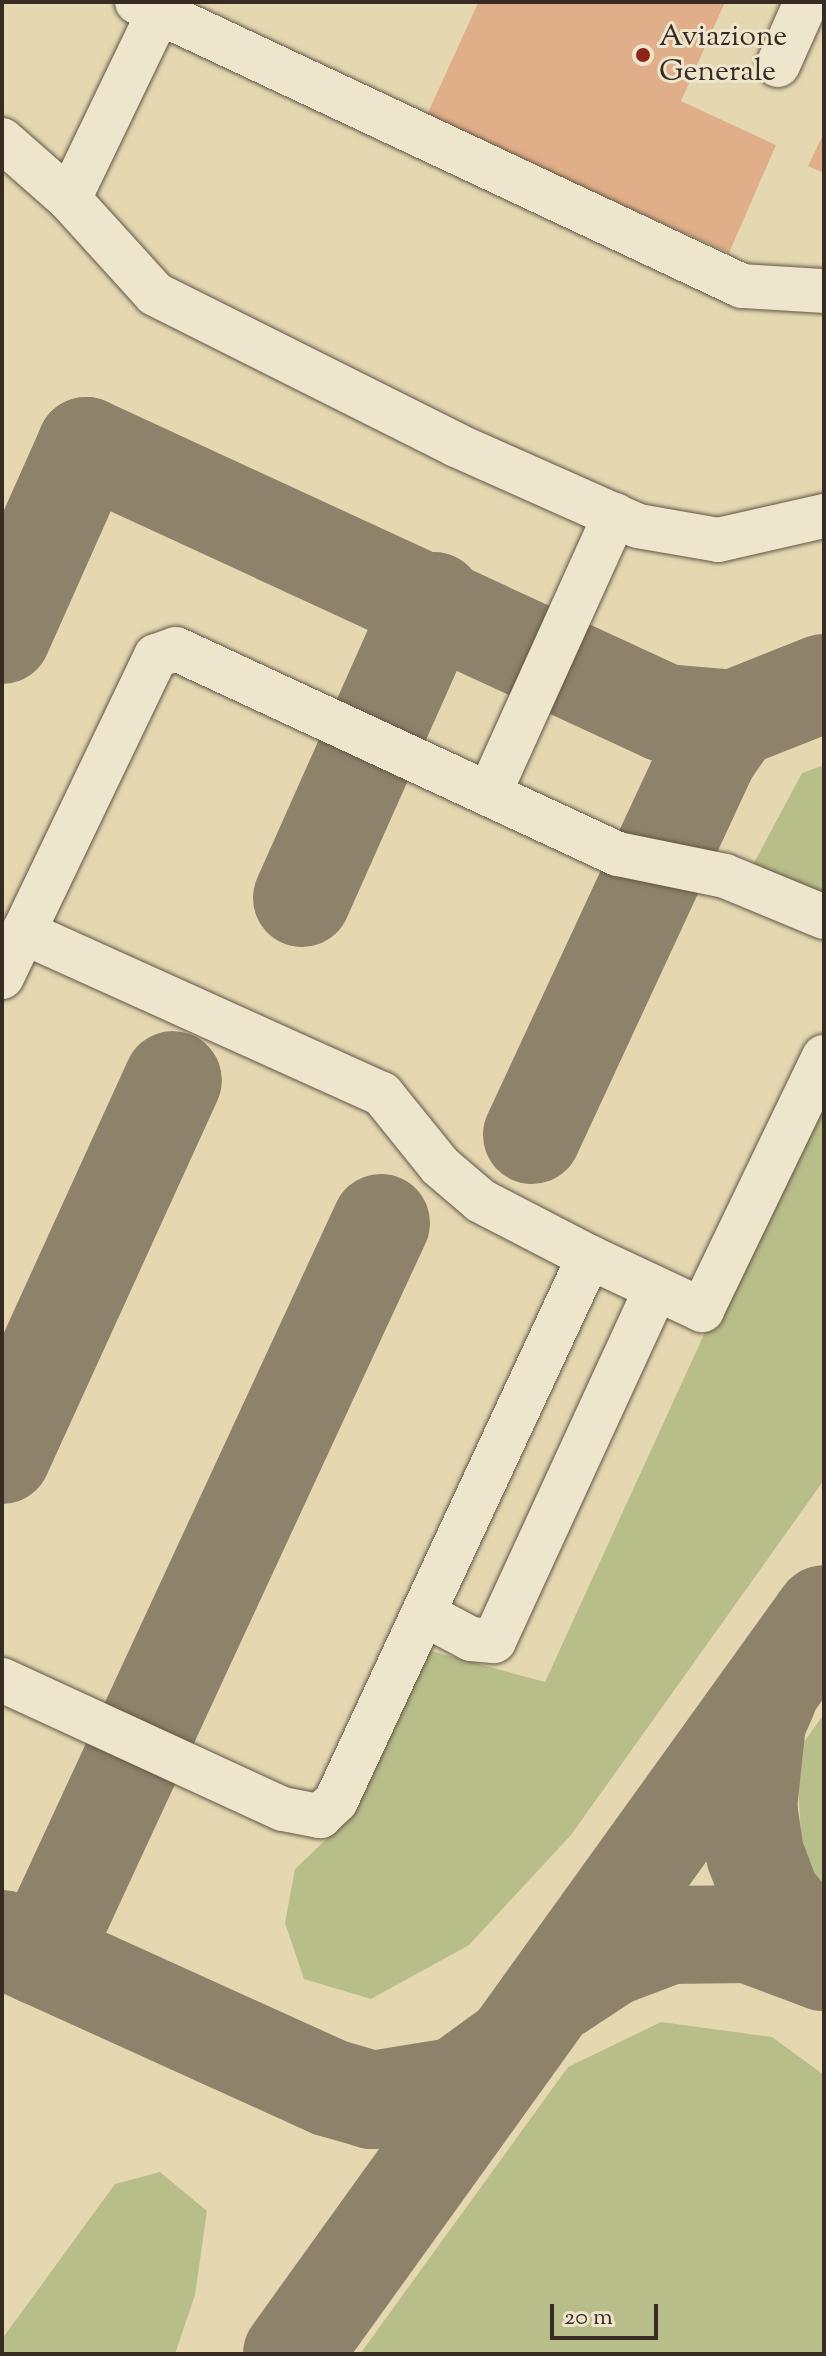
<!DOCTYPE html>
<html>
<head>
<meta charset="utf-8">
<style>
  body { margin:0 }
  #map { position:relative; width:826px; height:2356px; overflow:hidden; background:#e5d8b1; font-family:"Sorts Mill Goudy",serif }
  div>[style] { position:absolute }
  .green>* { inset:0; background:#b8be89 }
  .taxiway>* { height:98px; margin:-49px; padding:0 49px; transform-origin:49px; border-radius:49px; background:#8e826a }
  .building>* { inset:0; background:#e0ae88 }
  .roads { filter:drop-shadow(0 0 2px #625647) drop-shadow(0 0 2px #625647) }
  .minor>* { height:44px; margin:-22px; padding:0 22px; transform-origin:22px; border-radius:22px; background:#eee6cc }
  .dots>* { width:22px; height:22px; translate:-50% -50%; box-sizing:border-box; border:4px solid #eee6cc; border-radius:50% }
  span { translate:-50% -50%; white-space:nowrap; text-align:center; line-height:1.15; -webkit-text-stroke:6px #eee6cc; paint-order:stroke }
  .poi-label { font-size:30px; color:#372b24 }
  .left { translate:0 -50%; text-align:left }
  .frame { position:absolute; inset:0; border:4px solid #372b24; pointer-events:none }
  .scale { position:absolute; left:550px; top:2304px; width:108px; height:36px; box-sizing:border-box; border:4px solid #372b24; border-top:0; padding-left:10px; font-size:24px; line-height:28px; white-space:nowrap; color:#372b24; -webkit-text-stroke:6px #eee6cc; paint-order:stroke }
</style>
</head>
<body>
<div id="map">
  <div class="green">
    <i style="clip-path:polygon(824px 765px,824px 911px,747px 876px,802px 773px)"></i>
    <i style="clip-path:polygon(824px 1072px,824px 1480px,571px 1835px,469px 1945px,371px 1999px,304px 1979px,285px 1923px,295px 1869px,334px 1832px,420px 1648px,545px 1682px)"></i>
    <i style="clip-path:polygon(824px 1714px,824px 1889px,802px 1850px,796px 1753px)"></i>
    <i style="clip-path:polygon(661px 2022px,772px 2037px,824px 2075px,824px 2354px,360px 2354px,568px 2067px)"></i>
    <i style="clip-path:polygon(160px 2172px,207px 2211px,195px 2295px,175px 2354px,2px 2354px,2px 2339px,115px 2184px)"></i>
  </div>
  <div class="taxiway">
    <i style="left:2px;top:635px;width:207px;rotate:-66deg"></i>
    <i style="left:86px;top:446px;width:638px;rotate:24.76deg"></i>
    <i style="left:665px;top:713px;width:68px;rotate:5deg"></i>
    <i style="left:733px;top:719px;width:98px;rotate:-21.6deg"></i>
    <i style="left:302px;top:898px;width:325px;rotate:-66deg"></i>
    <i style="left:532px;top:1135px;width:419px;rotate:-65.1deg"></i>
    <i style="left:708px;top:755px;width:44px;rotate:-55.2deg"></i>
    <i style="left:2px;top:1455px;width:412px;rotate:-65.5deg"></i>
    <i style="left:768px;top:1697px;width:27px;rotate:114deg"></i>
    <i style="left:757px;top:1722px;width:84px;rotate:96.1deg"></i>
    <i style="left:748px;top:1806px;width:49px;rotate:81.7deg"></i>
    <i style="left:755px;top:1854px;width:46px;rotate:69.6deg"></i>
    <i style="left:771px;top:1897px;width:84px;rotate:50.8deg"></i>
    <i style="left:2px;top:1939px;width:361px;rotate:24.4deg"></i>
    <i style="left:331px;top:2088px;width:43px;rotate:16.3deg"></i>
    <i style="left:372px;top:2100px;width:87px;rotate:-9.2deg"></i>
    <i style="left:458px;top:2086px;width:64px;rotate:-36.2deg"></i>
    <i style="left:41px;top:1957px;width:809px;rotate:-65.15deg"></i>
    <i style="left:559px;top:1991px;width:60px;rotate:-33.4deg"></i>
    <i style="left:609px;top:1958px;width:65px;rotate:-20.7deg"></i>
    <i style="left:670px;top:1935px;width:79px;rotate:-0.7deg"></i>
    <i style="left:749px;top:1934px;width:80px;rotate:20.5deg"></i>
    <i style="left:292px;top:2354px;width:911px;rotate:-54.29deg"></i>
  </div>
  <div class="building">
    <i style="clip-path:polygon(490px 2px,725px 2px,681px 101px,776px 145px,729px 253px,426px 117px,478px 3px)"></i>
    <i style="clip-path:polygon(824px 133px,824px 173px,808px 166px)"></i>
  </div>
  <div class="roads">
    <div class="minor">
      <i style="left:137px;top:2px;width:668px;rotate:25.15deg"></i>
      <i style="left:742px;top:286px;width:82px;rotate:3.5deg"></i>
      <i style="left:778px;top:65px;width:69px;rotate:-66deg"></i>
      <i style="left:2px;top:140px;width:89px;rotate:41.4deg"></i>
      <i style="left:69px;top:199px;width:128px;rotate:47.8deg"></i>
      <i style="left:155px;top:294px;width:337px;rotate:26.6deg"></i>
      <i style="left:456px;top:445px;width:199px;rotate:24deg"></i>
      <i style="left:638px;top:526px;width:81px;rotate:9.9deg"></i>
      <i style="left:718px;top:540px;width:109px;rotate:-12.8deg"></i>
      <i style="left:69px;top:199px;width:208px;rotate:-64.3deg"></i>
      <i style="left:489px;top:794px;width:306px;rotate:-65.7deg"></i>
      <i style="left:23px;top:932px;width:394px;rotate:24.3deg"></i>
      <i style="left:382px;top:1094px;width:92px;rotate:51.1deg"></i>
      <i style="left:440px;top:1166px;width:54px;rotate:40.5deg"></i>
      <i style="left:481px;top:1201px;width:122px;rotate:27.4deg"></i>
      <i style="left:2px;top:977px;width:356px;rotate:-64.4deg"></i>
      <i style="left:156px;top:656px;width:21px;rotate:-19deg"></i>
      <i style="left:176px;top:649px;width:487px;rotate:24.9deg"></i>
      <i style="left:618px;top:854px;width:109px;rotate:11.6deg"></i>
      <i style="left:725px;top:876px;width:107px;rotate:22.5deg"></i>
      <i style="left:424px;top:1614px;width:53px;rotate:28deg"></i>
      <i style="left:471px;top:1639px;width:23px;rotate:5deg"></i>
      <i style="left:494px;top:1641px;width:387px;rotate:-65.3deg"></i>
      <i style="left:2px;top:1680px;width:309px;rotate:24.7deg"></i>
      <i style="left:283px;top:1809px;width:38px;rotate:11deg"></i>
      <i style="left:320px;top:1816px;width:22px;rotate:-43deg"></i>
      <i style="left:336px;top:1801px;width:600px;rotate:-65.06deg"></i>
      <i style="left:589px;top:1257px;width:125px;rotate:25.1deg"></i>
      <i style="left:702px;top:1310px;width:281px;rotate:-64.3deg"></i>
    </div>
  </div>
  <div class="dots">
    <i style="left:643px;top:55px;background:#8f2418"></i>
  </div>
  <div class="poi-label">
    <span class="left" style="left:659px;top:55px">Aviazione<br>Generale</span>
  </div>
  <div class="frame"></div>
  <div class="scale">20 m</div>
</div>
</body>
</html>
